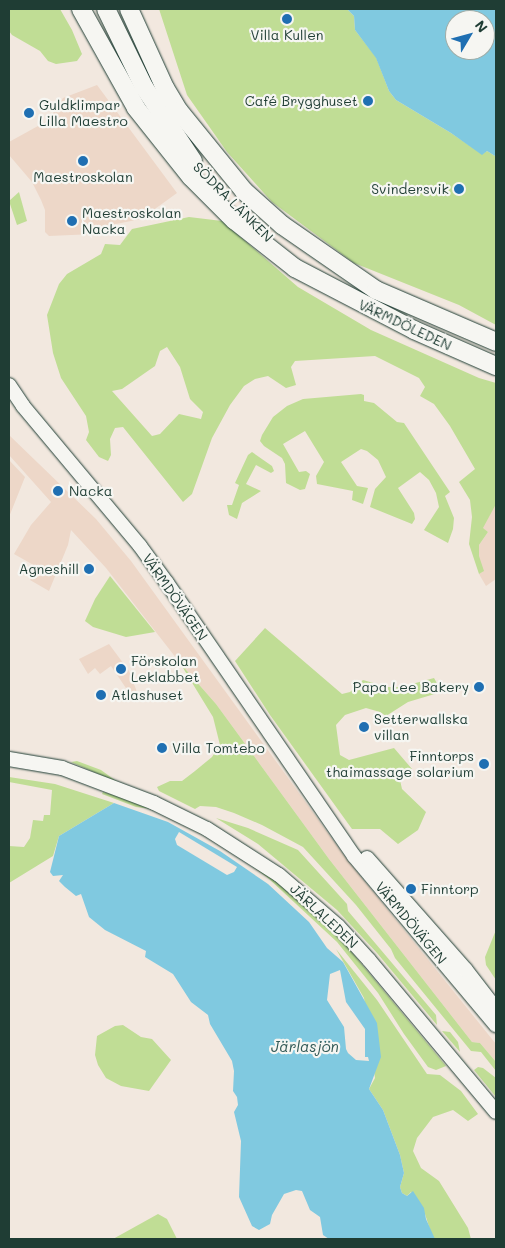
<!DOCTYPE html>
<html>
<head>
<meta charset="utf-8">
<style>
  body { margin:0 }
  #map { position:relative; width:505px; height:1248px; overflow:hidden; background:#f2e8df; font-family:Mali,sans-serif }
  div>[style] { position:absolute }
  .built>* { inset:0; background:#edd7c8 }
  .green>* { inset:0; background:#c0dd95 }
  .water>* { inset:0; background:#80c9e0 }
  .pier>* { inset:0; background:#f2e8df }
  .roads { filter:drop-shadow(0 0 1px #1f3d34) drop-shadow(0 0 1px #1f3d34) }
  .secondary>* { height:14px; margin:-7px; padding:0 7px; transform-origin:7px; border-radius:7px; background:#f6f6f2 }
  .highway>* { height:18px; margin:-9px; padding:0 9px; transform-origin:9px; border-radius:9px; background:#f6f6f2 }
  .dots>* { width:14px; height:14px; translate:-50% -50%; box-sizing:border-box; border:2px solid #f6f6f2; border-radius:50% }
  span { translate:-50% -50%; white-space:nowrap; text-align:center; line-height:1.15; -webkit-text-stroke:4.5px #f6f6f2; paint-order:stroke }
  .poi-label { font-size:14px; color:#1f3d34 }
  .right { translate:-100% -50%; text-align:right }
  .left { translate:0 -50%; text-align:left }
  .street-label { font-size:14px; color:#1f3d34 }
  .water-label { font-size:15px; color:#325956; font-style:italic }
  .frame { position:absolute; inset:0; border:10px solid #1f3d34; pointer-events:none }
  .north { position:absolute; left:445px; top:10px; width:50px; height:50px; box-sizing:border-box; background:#f6f6f2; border:1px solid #a0aca6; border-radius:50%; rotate:53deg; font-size:14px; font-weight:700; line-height:20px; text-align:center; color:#1f3d34 }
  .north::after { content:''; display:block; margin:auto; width:18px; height:22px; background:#1f6fb2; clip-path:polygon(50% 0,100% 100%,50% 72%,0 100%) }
</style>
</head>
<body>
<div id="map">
  <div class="built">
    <i style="clip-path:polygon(97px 85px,177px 193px,141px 219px,101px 227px,94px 234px,49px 236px,45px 232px,45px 210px,41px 200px,32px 182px,9px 155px,9px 142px,47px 121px,63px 98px)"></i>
    <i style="clip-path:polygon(9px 435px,96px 519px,131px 561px,346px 858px,496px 1044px,496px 1062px,480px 1043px,472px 1042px,329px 859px,216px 704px,180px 663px,106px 568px,71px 530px,68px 545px,49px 591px,30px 580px,37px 567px,14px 554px,31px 525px,51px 502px,9px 455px)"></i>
    <i style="clip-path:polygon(9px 460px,25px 477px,9px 517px)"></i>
    <i style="clip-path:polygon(496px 503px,496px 579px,486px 586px,479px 574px,483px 571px,478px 555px,479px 545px,488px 532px,482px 528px)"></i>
    <i style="clip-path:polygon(109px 644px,129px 671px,137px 692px,132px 697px,111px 666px,100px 674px,95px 668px,88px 674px,79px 659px)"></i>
  </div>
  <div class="green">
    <i style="clip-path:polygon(9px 9px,60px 9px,72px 30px,82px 54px,77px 61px,56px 64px,48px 61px,40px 51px,12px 35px,9px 31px)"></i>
    <i style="clip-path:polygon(159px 9px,347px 9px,354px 16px,355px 30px,376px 57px,389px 91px,396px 100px,451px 133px,482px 154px,487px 151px,495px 156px,496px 325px,459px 305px,354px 263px,272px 202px,227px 152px,187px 95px)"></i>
    <i style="clip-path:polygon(19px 192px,27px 221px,17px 225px,9px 201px)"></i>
    <i style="clip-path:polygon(evenodd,189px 217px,222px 221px,298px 287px,371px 330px,479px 378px,496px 383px,496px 504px,483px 528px,488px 532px,479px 545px,479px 556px,484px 571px,479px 574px,469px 544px,472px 517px,470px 500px,459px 482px,475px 469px,450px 426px,434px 404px,420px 396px,425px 387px,419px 378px,375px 356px,295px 361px,291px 367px,296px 385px,286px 388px,268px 376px,255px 379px,244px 386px,230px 405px,212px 438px,192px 494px,183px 502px,123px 427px,115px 428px,110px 439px,111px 455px,108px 461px,99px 457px,86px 440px,89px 432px,86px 416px,61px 378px,53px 353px,47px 315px,59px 284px,67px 274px,101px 254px,105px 244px,120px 245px,132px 229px,189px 217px,167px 347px,180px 367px,190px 399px,203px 412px,201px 419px,179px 414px,160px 434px,152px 436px,112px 391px,122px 389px,155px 366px,160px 351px,167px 347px)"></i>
    <i style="clip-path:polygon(361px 394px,364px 395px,364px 401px,374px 403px,397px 422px,404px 423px,450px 492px,445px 496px,454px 518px,453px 529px,448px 543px,424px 530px,439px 507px,436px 493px,429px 480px,420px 472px,398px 488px,414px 513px,415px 519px,412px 524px,370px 507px,375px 489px,386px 477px,378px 460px,367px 451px,361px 449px,341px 462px,357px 486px,368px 488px,363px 504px,352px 500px,353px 491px,317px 484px,316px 476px,324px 462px,305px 431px,283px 444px,299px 472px,306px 471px,310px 474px,305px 489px,300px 490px,286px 483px,285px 464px,282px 458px,264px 446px,260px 441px,262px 435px,273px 417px,287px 406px,303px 399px)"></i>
    <i style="clip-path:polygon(252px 452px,272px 466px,274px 471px,271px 473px,256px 465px,246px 484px,261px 491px,242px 503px,237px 519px,229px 515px,227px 505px,232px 505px,239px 485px,235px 483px,248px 455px)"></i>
    <i style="clip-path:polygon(110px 576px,155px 632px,126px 637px,93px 627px,85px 621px,95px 599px)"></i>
    <i style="clip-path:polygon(265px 628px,342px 694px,350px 692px,363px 680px,387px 687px,401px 687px,434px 678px,438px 685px,438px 693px,408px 702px,386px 716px,380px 712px,366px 708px,345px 715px,336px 725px,340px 755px,349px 760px,394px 748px,412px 769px,400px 780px,402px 789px,426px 812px,418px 830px,398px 844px,380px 829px,352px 829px,270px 715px,235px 661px)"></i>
    <i style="clip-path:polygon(180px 663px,216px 704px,329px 859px,472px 1042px,480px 1043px,496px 1062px,496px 1071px,481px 1052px,471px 1051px,395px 958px,391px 949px,356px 905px,303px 847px,262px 825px,234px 813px,216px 807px,200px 806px,195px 809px,159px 791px,157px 787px,170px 781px,182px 781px,195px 771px,212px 757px,220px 745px,213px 717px)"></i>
    <i style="clip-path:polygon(77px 761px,101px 770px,119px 783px,71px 762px)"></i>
    <i style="clip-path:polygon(9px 777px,55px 784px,114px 803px,59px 836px,53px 856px,9px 883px,9px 846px,24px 847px,30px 838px,33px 820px,43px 821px,44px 815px,50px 815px,52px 790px,9px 782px)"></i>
    <i style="clip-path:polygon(103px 792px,144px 803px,195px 827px,270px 876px,340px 938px,446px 1066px,436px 1070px,428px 1067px,404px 1034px,378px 993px,337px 942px,268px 878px,225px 846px,178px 822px,152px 809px,136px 807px,102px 794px)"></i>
    <i style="clip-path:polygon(216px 818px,248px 828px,298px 850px,347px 904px,348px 911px,436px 1015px,437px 1025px,377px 953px,337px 910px,258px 844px)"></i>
    <i style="clip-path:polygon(496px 930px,496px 980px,486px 965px,485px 957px)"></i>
    <i style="clip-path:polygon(336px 949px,377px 1000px,427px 1074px,440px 1075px,461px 1091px,478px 1114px,468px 1121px,453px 1110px,433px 1117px,417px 1138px,413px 1151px,421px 1168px,439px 1181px,468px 1228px,471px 1239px,433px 1239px,425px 1214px,417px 1200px,411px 1192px,407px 1196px,402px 1193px,400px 1187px,404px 1173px,400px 1155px,383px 1110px,369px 1089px,375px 1078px,364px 998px)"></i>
    <i style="clip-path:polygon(123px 1025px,141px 1037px,152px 1039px,171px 1060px,149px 1091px,121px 1086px,106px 1078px,98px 1065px,95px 1055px,97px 1036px,115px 1026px)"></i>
    <i style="clip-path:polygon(442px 1031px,450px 1032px,458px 1042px,460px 1052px)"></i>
    <i style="clip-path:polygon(478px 1067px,483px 1068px,496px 1078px,496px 1097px,474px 1070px)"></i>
    <i style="clip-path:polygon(158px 1214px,167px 1219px,177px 1239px,113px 1239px)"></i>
  </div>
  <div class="water">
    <i style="clip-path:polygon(evenodd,347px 9px,496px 9px,496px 165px,495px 156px,487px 151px,482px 155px,451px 133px,396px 100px,389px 91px,376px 58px,355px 30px,354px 16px,347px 9px,455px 20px,485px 20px,485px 50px,455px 50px,455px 20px)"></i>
    <i style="clip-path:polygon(114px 803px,168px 822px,220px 851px,268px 884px,309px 922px,327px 948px,343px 962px,377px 1023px,381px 1057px,369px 1089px,383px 1110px,400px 1155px,404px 1173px,400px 1187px,402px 1193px,407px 1196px,413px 1191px,424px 1208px,426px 1219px,435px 1239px,329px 1239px,323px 1235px,320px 1217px,310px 1210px,302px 1191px,296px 1190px,284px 1194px,272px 1215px,270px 1224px,259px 1230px,252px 1226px,239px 1197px,241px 1141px,234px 1112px,238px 1105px,237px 1097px,233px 1091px,234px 1071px,232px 1061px,210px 1024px,208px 1015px,191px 1002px,173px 974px,145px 957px,146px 951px,105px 930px,89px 917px,81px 894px,76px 896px,65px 887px,59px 881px,63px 875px,53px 876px,50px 872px,59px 836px)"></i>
  </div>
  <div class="pier">
    <i style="clip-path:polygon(179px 832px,237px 867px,234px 872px,227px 875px,177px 845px,175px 839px)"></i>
    <i style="clip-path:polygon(340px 970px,346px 1002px,365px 1029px,365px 1057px,368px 1057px,369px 1061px,356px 1060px,348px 1053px,346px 1049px,344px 1027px,327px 1000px,330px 974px)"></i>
  </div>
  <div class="roads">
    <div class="secondary">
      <i style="left:9px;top:385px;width:25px;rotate:56deg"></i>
      <i style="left:23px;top:406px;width:182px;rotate:50.1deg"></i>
      <i style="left:140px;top:546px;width:46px;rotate:53.9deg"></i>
      <i style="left:167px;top:583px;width:331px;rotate:55.6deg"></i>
      <i style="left:354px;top:856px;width:221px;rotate:50deg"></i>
      <i style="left:9px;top:759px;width:54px;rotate:9.6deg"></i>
      <i style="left:62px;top:768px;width:98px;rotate:20.8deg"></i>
      <i style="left:154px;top:803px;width:59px;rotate:26.1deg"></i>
      <i style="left:207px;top:829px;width:85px;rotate:32.6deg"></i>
      <i style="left:279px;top:875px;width:78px;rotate:40.8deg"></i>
      <i style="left:338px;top:926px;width:46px;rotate:47.6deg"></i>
      <i style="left:369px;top:960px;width:198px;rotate:50.1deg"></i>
      <i style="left:367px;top:858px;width:149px;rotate:48.5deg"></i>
      <i style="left:466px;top:970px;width:49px;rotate:52.4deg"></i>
    </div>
    <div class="highway">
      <i style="left:81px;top:9px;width:113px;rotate:60.9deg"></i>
      <i style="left:136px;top:108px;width:88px;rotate:51.4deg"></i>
      <i style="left:191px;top:177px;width:61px;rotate:45deg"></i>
      <i style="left:234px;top:220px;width:78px;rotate:38.2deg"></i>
      <i style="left:295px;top:268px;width:134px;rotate:27.5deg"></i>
      <i style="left:414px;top:330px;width:90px;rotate:23.7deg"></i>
      <i style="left:106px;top:9px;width:87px;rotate:64deg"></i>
      <i style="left:144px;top:87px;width:89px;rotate:56.5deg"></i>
      <i style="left:129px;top:9px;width:87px;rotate:65.5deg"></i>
      <i style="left:165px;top:88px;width:27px;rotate:59deg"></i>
      <i style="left:179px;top:111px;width:103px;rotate:50.9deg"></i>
      <i style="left:244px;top:191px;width:51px;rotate:41.8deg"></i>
      <i style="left:282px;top:225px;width:114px;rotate:34.7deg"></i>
      <i style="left:376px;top:290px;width:131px;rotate:23.4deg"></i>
    </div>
  </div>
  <div class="dots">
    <i style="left:287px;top:19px;background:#1f6fb2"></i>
    <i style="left:368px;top:101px;background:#1f6fb2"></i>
    <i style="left:29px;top:113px;background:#1f6fb2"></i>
    <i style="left:83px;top:161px;background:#1f6fb2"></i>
    <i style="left:459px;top:189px;background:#1f6fb2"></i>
    <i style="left:72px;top:221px;background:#1f6fb2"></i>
    <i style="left:58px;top:491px;background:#1f6fb2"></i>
    <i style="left:89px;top:569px;background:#1f6fb2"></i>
    <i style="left:121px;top:669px;background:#1f6fb2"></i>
    <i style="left:479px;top:687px;background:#1f6fb2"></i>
    <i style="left:101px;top:695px;background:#1f6fb2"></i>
    <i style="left:364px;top:727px;background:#1f6fb2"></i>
    <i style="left:162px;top:748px;background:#1f6fb2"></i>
    <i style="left:484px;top:764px;background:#1f6fb2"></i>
    <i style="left:411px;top:889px;background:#1f6fb2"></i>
  </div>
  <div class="poi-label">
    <span style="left:287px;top:35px">Villa Kullen</span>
    <span class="right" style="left:358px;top:101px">Café Brygghuset</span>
    <span class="left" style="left:39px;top:113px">Guldklimpar<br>Lilla Maestro</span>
    <span style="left:83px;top:177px">Maestroskolan</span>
    <span class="right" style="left:449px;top:189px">Svindersvik</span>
    <span class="left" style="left:82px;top:221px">Maestroskolan<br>Nacka</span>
    <span class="left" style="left:69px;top:491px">Nacka</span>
    <span class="right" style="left:79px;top:569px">Agneshill</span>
    <span class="left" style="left:131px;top:669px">Förskolan<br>Leklabbet</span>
    <span class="right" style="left:469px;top:687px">Papa Lee Bakery</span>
    <span class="left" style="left:111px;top:695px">Atlashuset</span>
    <span class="left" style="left:374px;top:727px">Setterwallska<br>villan</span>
    <span class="left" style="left:172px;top:748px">Villa Tomtebo</span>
    <span class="right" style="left:474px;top:764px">Finntorps<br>thaimassage solarium</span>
    <span class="left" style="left:421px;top:889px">Finntorp</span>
  </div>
  <div class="street-label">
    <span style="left:233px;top:202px;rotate:45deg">SÖDRA LÄNKEN</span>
    <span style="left:405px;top:325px;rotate:25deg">VÄRMDÖLEDEN</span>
    <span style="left:175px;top:597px;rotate:55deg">VÄRMDÖVÄGEN</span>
    <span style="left:324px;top:916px;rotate:43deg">JÄRLALEDEN</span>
    <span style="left:411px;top:923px;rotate:50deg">VÄRMDÖVÄGEN</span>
  </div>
  <div class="water-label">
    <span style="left:305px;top:1047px">Järlasjön</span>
  </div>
  <div class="frame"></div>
  <div class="north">N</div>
</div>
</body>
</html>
